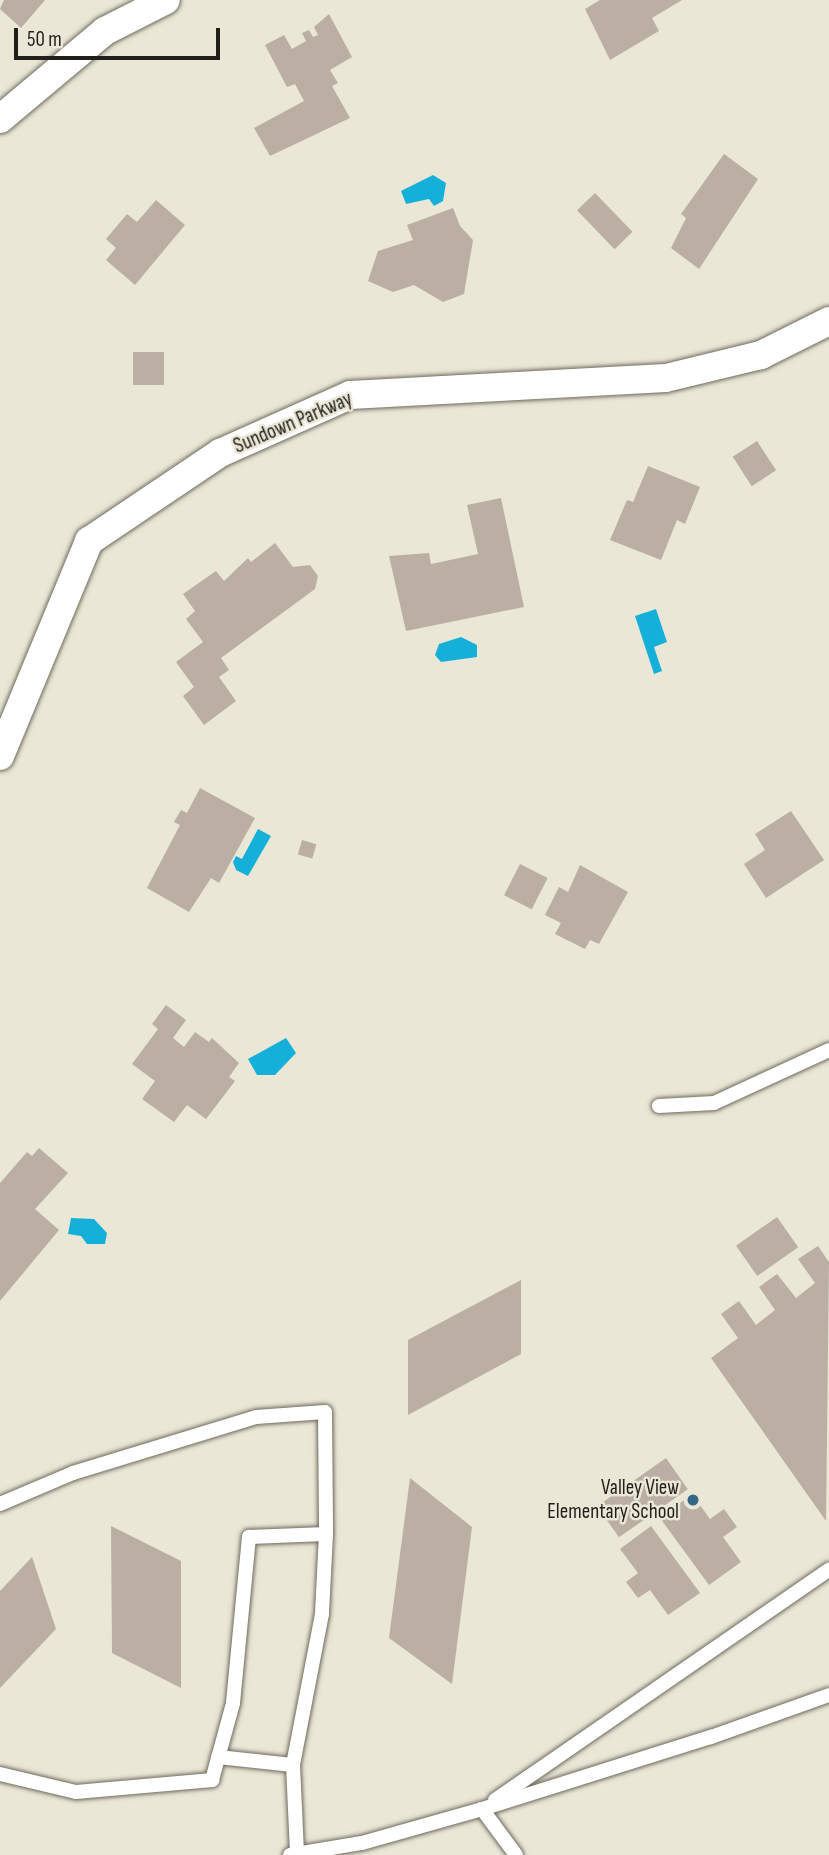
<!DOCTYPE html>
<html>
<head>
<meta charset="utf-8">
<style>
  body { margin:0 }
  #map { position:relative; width:829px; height:1855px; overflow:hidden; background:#eae7d7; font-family:"Sofia Sans Condensed",sans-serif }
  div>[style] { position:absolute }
  .water>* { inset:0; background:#15b0da }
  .building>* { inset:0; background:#bbaea3; transform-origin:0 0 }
  .roads { filter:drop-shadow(0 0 2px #6e6b5d) drop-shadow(0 0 2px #6e6b5d) }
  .service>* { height:14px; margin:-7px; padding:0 7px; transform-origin:7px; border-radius:7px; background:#fff }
  .minor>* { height:28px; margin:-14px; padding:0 14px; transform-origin:14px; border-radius:14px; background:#fff }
  .dots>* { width:19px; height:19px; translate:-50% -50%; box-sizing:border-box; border:4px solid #eae7d7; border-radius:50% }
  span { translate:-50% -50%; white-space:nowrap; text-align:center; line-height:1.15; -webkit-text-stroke:5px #eae7d7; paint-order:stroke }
  .street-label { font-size:21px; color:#201f19 }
  .poi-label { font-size:21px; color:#201f19 }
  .right { translate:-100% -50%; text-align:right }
  .scale { position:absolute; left:14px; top:28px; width:206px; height:32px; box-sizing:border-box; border:4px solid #201f19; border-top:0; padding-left:9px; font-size:21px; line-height:24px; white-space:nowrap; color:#201f19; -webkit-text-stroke:5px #eae7d7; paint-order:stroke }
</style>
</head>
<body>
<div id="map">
  <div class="water">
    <i style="clip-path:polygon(433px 175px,446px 183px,443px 201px,434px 206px,429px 199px,406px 204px,401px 191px)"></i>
    <i style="clip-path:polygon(656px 609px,667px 642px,654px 647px,662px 671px,654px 674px,635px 616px)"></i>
    <i style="clip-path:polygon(461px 637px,477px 645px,477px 657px,441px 662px,435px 655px,439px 644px)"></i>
    <i style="clip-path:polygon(258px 829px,271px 836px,248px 876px,236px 870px,233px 862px,236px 856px,242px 859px)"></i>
    <i style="clip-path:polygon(286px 1038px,296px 1053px,275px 1075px,257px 1075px,248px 1059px)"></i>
    <i style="clip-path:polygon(71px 1218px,94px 1219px,107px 1233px,105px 1244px,87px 1244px,81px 1236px,68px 1234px)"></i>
  </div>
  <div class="building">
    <i style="clip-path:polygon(4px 0,45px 0,21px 28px,0 9px)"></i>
    <i style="clip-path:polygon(600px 0,682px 0,652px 18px,659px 31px,610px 60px,585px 9px)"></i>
    <i style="clip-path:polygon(329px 14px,352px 57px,330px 70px,338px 83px,332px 86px,350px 118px,270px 156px,254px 128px,304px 101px,295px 84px,287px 87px,265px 45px,284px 35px,292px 49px,306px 41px,302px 33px,309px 30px,313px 37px,318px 35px,314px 27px)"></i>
    <i style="clip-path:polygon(724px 154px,758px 179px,699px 269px,671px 248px,686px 218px,681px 214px)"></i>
    <i style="left:595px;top:193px;width:54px;height:25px;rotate:46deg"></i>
    <i style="clip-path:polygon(156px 200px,185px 225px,135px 285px,106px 260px,116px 248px,106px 239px,127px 214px,137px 222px)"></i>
    <i style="clip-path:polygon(453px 208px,460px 226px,473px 240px,464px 294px,443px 302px,414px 285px,393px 292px,368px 281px,378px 251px,413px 240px,407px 225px)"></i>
    <i style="left:133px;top:352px;width:31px;height:33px"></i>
    <i style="left:757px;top:441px;width:35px;height:29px;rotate:57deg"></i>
    <i style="clip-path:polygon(648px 466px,700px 487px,685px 524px,677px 520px,661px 560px,610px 540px,627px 500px,633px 502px)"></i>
    <i style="clip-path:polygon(501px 498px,524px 607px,406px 631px,389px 556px,429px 553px,431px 564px,478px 554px,467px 505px)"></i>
    <i style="clip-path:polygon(275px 543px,293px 567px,310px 565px,318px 576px,315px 589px,221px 658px,229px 670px,219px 677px,236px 701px,204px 725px,183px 696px,194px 687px,176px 662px,203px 642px,186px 619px,195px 611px,183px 594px,216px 571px,224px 581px,248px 558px,251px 562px)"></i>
    <i style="clip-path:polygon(200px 788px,255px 818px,219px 883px,211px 878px,189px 912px,147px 888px,180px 825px,174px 822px,181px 810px,187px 813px)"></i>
    <i style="clip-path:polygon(791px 811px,824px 860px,766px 898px,744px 864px,765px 850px,755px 834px)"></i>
    <i style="left:302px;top:840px;width:15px;height:15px;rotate:16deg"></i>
    <i style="left:520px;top:864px;width:31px;height:35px;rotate:27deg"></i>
    <i style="clip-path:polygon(580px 865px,628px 892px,599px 944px,590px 940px,585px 949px,555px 934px,561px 923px,545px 915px,559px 887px,568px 892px)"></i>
    <i style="clip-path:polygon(166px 1005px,186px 1020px,173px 1038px,184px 1047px,195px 1032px,209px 1042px,212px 1038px,239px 1063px,229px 1077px,235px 1081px,206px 1119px,187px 1105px,174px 1122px,142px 1099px,155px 1081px,132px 1064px,158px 1029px,152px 1024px)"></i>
    <i style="clip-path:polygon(39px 1148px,68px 1173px,35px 1209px,59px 1230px,0 1301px,0 1183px,27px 1152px,32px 1156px)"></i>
    <i style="left:777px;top:1217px;width:37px;height:50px;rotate:55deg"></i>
    <i style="clip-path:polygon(818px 1246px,829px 1262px,826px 1521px,711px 1358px,738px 1338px,721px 1314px,739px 1301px,756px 1325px,775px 1310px,759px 1287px,777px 1274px,796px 1298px,815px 1283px,798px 1259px)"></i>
    <i style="clip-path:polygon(521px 1280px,521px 1354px,408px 1415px,408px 1340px)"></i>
    <i style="left:666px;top:1458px;width:38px;height:84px;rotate:55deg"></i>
    <i style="clip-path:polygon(410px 1478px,472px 1527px,452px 1684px,389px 1638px)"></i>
    <i style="clip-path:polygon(692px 1494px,710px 1519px,724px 1509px,737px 1527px,723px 1537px,741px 1562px,709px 1585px,660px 1518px)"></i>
    <i style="clip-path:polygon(111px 1526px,181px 1561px,181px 1688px,112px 1653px)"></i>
    <i style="clip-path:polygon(651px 1526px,700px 1593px,668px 1615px,650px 1590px,638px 1598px,626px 1582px,638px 1573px,620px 1549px)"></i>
    <i style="clip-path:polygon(32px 1557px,56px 1629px,0 1688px,0 1591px)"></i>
  </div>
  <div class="roads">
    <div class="service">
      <i style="left:659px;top:1106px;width:55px;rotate:-3.1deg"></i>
      <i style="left:714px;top:1103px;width:127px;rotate:-24.7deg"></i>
      <i style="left:0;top:1504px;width:79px;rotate:-23deg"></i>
      <i style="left:73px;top:1473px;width:191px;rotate:-17deg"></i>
      <i style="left:256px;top:1417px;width:69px;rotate:-4.1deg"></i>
      <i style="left:325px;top:1412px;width:122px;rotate:89.5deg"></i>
      <i style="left:218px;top:1757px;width:75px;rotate:6.1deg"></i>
      <i style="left:0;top:1774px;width:78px;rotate:13.3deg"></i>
      <i style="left:76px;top:1792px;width:137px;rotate:-5deg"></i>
      <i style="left:212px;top:1780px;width:80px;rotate:-74.7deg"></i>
      <i style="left:233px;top:1703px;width:167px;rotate:-84.5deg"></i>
      <i style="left:249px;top:1537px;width:77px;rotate:-2.2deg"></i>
      <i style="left:326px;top:1534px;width:80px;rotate:92.9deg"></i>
      <i style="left:322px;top:1614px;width:154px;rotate:100.9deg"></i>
      <i style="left:293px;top:1765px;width:89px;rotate:87.4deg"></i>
      <i style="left:495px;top:1800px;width:406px;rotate:-34.6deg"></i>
      <i style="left:482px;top:1809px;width:57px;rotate:53.5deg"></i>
      <i style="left:290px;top:1855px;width:73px;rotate:-9.5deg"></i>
      <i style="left:362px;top:1843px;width:125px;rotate:-15.8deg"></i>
      <i style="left:482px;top:1809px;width:240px;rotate:-17.5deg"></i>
      <i style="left:711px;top:1737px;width:125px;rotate:-19.6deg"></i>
    </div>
    <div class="minor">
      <i style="left:0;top:119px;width:137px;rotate:-40deg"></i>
      <i style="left:105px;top:31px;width:68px;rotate:-26.9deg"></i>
      <i style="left:0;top:756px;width:233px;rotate:-67.5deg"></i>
      <i style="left:89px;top:541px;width:158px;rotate:-33.9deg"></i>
      <i style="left:220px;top:453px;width:142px;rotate:-24deg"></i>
      <i style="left:350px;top:395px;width:316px;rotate:-3.1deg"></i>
      <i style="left:666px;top:378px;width:98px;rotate:-13.6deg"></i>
      <i style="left:761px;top:355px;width:76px;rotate:-26.6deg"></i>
    </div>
  </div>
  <div class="dots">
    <i style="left:693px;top:1500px;background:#346784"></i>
  </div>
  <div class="street-label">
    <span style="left:293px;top:423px;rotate:-23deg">Sundown Parkway</span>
  </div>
  <div class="poi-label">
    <span class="right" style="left:679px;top:1500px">Valley View<br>Elementary School</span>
  </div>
  <div class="scale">50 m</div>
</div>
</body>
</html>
